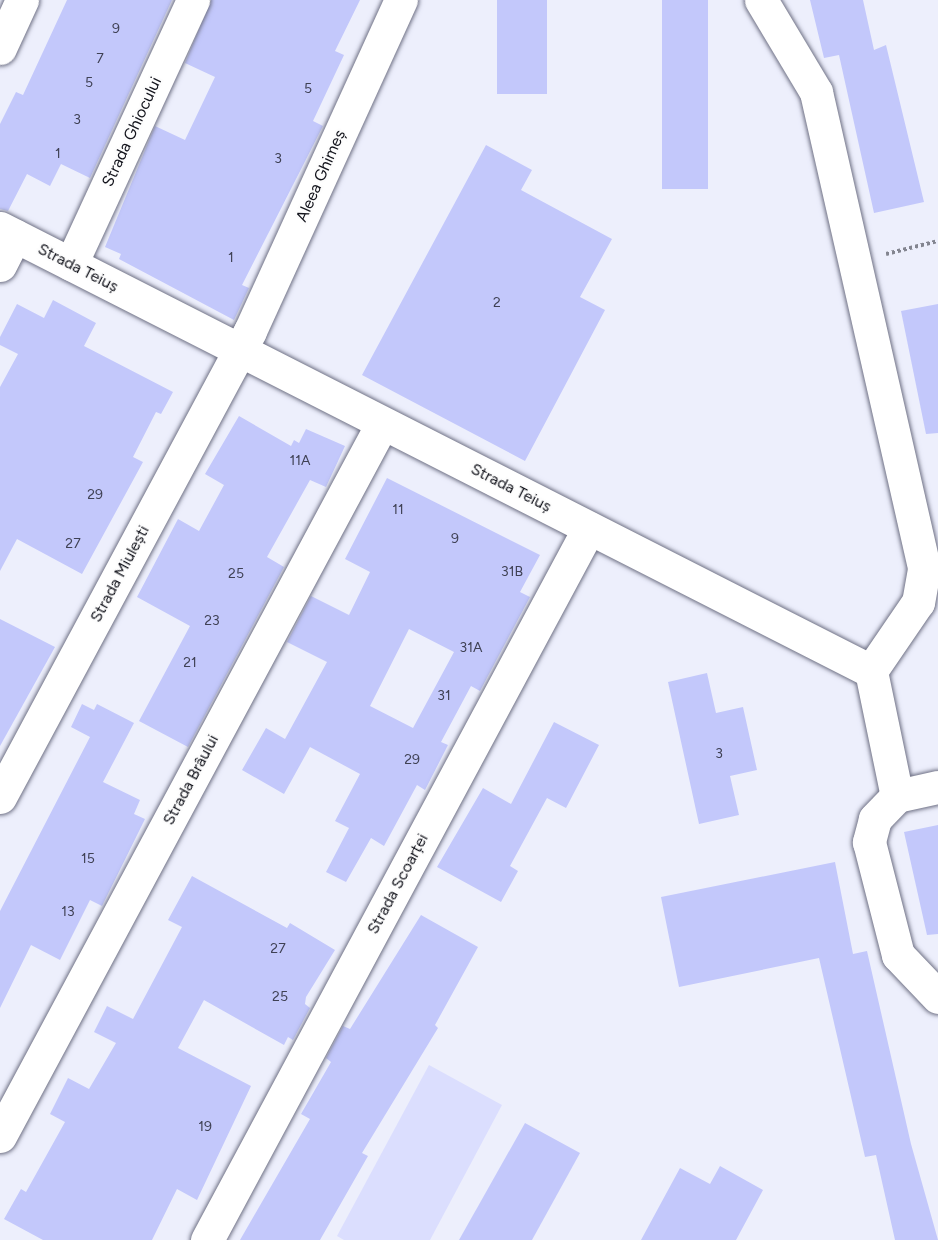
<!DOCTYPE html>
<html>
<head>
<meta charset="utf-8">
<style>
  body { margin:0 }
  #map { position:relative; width:938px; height:1240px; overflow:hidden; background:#edeffc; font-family:Figtree,sans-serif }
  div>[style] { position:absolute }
  .green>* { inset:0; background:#dbdefe }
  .building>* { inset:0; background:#c3c8fb; transform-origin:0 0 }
  .path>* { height:4px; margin-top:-2px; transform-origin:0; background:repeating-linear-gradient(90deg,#838590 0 3px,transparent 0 6px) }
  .roads { filter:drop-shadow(0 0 2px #6f7185) drop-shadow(0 0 2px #6f7185) }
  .minor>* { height:33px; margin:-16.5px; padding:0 16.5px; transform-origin:16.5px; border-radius:16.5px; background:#fff }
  span { translate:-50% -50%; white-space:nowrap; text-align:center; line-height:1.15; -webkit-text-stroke:4.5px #fdfdfd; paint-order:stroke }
  .number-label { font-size:14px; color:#3f4154 }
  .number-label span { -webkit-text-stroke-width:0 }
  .street-label { font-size:16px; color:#13141c }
</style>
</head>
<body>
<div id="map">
  <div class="green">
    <i style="clip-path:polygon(429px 1065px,502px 1105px,430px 1240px,344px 1240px,337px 1236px)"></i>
  </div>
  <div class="building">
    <i style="clip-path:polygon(67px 0,172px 0,90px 178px,61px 164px,50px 186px,27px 174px,8px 211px,0 209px,0 124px,16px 92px,23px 95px)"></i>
    <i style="clip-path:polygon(211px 0,360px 0,335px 51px,344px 55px,313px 121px,323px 126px,242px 285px,249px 288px,234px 320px,119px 259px,121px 254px,105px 247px,155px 126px,185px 140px,215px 77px,185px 63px)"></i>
    <i style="left:497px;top:0;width:50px;height:94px"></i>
    <i style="left:662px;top:0;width:46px;height:189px"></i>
    <i style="clip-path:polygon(810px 0,863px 0,874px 50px,886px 45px,924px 202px,874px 213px,839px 55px,824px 58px)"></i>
    <i style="clip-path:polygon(486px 145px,532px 170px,521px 190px,612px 239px,580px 297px,605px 310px,525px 461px,362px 375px)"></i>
    <i style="clip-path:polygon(53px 300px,96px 323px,84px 346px,173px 392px,161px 414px,156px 412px,133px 457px,143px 462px,82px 574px,17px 539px,0 571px,0 387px,18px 354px,0 345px,0 337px,17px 304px,44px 318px)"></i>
    <i style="clip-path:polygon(938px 304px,938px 433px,926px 434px,901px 311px)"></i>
    <i style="clip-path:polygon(239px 416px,291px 446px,294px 440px,299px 443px,306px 429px,345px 446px,326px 487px,310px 480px,267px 557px,284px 567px,188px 747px,139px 721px,190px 626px,137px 597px,178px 519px,199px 531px,224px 485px,205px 474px)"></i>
    <i style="clip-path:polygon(evenodd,387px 478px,540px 555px,520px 592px,530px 597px,480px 691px,471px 686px,441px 742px,448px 745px,425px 790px,417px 785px,384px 846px,371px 838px,346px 882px,326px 872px,349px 828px,335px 821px,360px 774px,310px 747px,284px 794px,242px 770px,266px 728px,285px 739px,327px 662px,287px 642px,311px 596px,349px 615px,370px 572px,345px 559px,387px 478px,409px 629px,454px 652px,413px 728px,370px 706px,409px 629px)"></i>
    <i style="clip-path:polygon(0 619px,55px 647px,0 746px)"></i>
    <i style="clip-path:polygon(707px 673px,716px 713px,743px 707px,757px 770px,730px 776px,739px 815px,699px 824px,668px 682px)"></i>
    <i style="clip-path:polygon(82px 704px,94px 710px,97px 704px,134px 723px,103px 782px,140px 800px,134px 814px,145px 819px,102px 906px,90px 900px,60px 960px,31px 945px,0 1008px,0 911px,90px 737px,71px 727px)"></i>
    <i style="clip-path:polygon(554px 722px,599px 745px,566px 808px,547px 798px,510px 866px,518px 871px,501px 902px,437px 867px,483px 788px,511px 804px)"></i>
    <i style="clip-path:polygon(938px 825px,938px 934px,927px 935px,904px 832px)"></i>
    <i style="clip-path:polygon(835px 862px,853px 954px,867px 951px,911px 1144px,938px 1240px,895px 1240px,876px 1155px,865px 1157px,819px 958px,679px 987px,661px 897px)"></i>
    <i style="clip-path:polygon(192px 876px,287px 928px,290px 923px,335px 950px,306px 997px,305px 1004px,310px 1008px,293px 1040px,288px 1037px,284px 1045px,204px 1000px,178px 1048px,251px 1086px,197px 1200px,177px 1189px,152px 1240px,43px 1240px,4px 1219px,21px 1189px,26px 1192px,65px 1122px,50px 1114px,68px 1078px,89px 1089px,116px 1043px,94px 1032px,107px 1006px,133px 1019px,182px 927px,168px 920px)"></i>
    <i style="clip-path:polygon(421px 915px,478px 947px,435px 1025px,438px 1028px,362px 1153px,368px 1156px,320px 1240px,240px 1240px,310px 1119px,301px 1114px,331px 1062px,326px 1058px,343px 1026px,350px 1029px)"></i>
    <i style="clip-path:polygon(525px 1123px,580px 1153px,532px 1240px,459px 1240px)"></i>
    <i style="clip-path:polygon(720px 1166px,763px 1190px,736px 1240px,641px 1240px,680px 1168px,710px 1184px)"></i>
  </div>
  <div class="path">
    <i style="left:886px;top:254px;width:54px;rotate:-14deg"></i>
  </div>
  <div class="roads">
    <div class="minor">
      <i style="left:761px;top:0;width:107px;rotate:59.1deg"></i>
      <i style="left:816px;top:92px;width:489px;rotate:77.2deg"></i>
      <i style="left:924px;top:569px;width:34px;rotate:100deg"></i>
      <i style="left:918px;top:602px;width:83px;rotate:124.3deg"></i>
      <i style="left:0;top:48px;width:53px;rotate:-65.4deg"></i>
      <i style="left:0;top:228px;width:977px;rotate:26.96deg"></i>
      <i style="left:71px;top:264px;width:291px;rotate:-65.2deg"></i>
      <i style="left:0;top:265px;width:33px;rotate:-63deg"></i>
      <i style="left:871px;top:671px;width:128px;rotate:78.3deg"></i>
      <i style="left:897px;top:796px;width:42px;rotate:-12.4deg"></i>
      <i style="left:897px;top:796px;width:32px;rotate:134deg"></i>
      <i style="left:875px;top:819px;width:24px;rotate:105deg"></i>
      <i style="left:869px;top:842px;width:117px;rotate:75.6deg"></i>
      <i style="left:898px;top:955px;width:58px;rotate:46.4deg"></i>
      <i style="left:0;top:797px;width:529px;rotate:-61.79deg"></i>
      <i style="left:250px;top:331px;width:364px;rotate:-65.5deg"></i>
      <i style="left:0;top:1136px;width:808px;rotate:-61.79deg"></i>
      <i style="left:207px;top:1240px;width:808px;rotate:-61.79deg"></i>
    </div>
  </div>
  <div class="number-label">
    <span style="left:116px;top:29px">9</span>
    <span style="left:100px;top:59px">7</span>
    <span style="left:89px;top:83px">5</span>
    <span style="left:308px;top:89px">5</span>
    <span style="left:77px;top:120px">3</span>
    <span style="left:58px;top:154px">1</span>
    <span style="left:278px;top:159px">3</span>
    <span style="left:231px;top:258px">1</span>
    <span style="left:497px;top:303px">2</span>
    <span style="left:300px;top:461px">11A</span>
    <span style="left:95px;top:495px">29</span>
    <span style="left:398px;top:510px">11</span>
    <span style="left:455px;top:539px">9</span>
    <span style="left:73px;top:544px">27</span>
    <span style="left:512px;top:572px">31B</span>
    <span style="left:236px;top:574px">25</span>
    <span style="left:212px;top:621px">23</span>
    <span style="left:471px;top:648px">31A</span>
    <span style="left:190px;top:663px">21</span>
    <span style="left:444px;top:696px">31</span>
    <span style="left:719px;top:754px">3</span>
    <span style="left:412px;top:760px">29</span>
    <span style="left:88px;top:859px">15</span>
    <span style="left:68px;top:912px">13</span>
    <span style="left:278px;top:949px">27</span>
    <span style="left:280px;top:997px">25</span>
    <span style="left:205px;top:1127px">19</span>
  </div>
  <div class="street-label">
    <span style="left:132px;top:132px;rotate:-65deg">Strada Ghiocului</span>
    <span style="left:321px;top:176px;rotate:-66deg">Aleea Ghimeș</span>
    <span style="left:78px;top:268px;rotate:27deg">Strada Teiuș</span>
    <span style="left:511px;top:488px;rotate:27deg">Strada Teiuș</span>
    <span style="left:120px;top:574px;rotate:-62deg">Strada Miulești</span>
    <span style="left:191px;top:780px;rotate:-62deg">Strada Brâului</span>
    <span style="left:398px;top:884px;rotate:-62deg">Strada Scoarței</span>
  </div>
</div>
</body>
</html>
